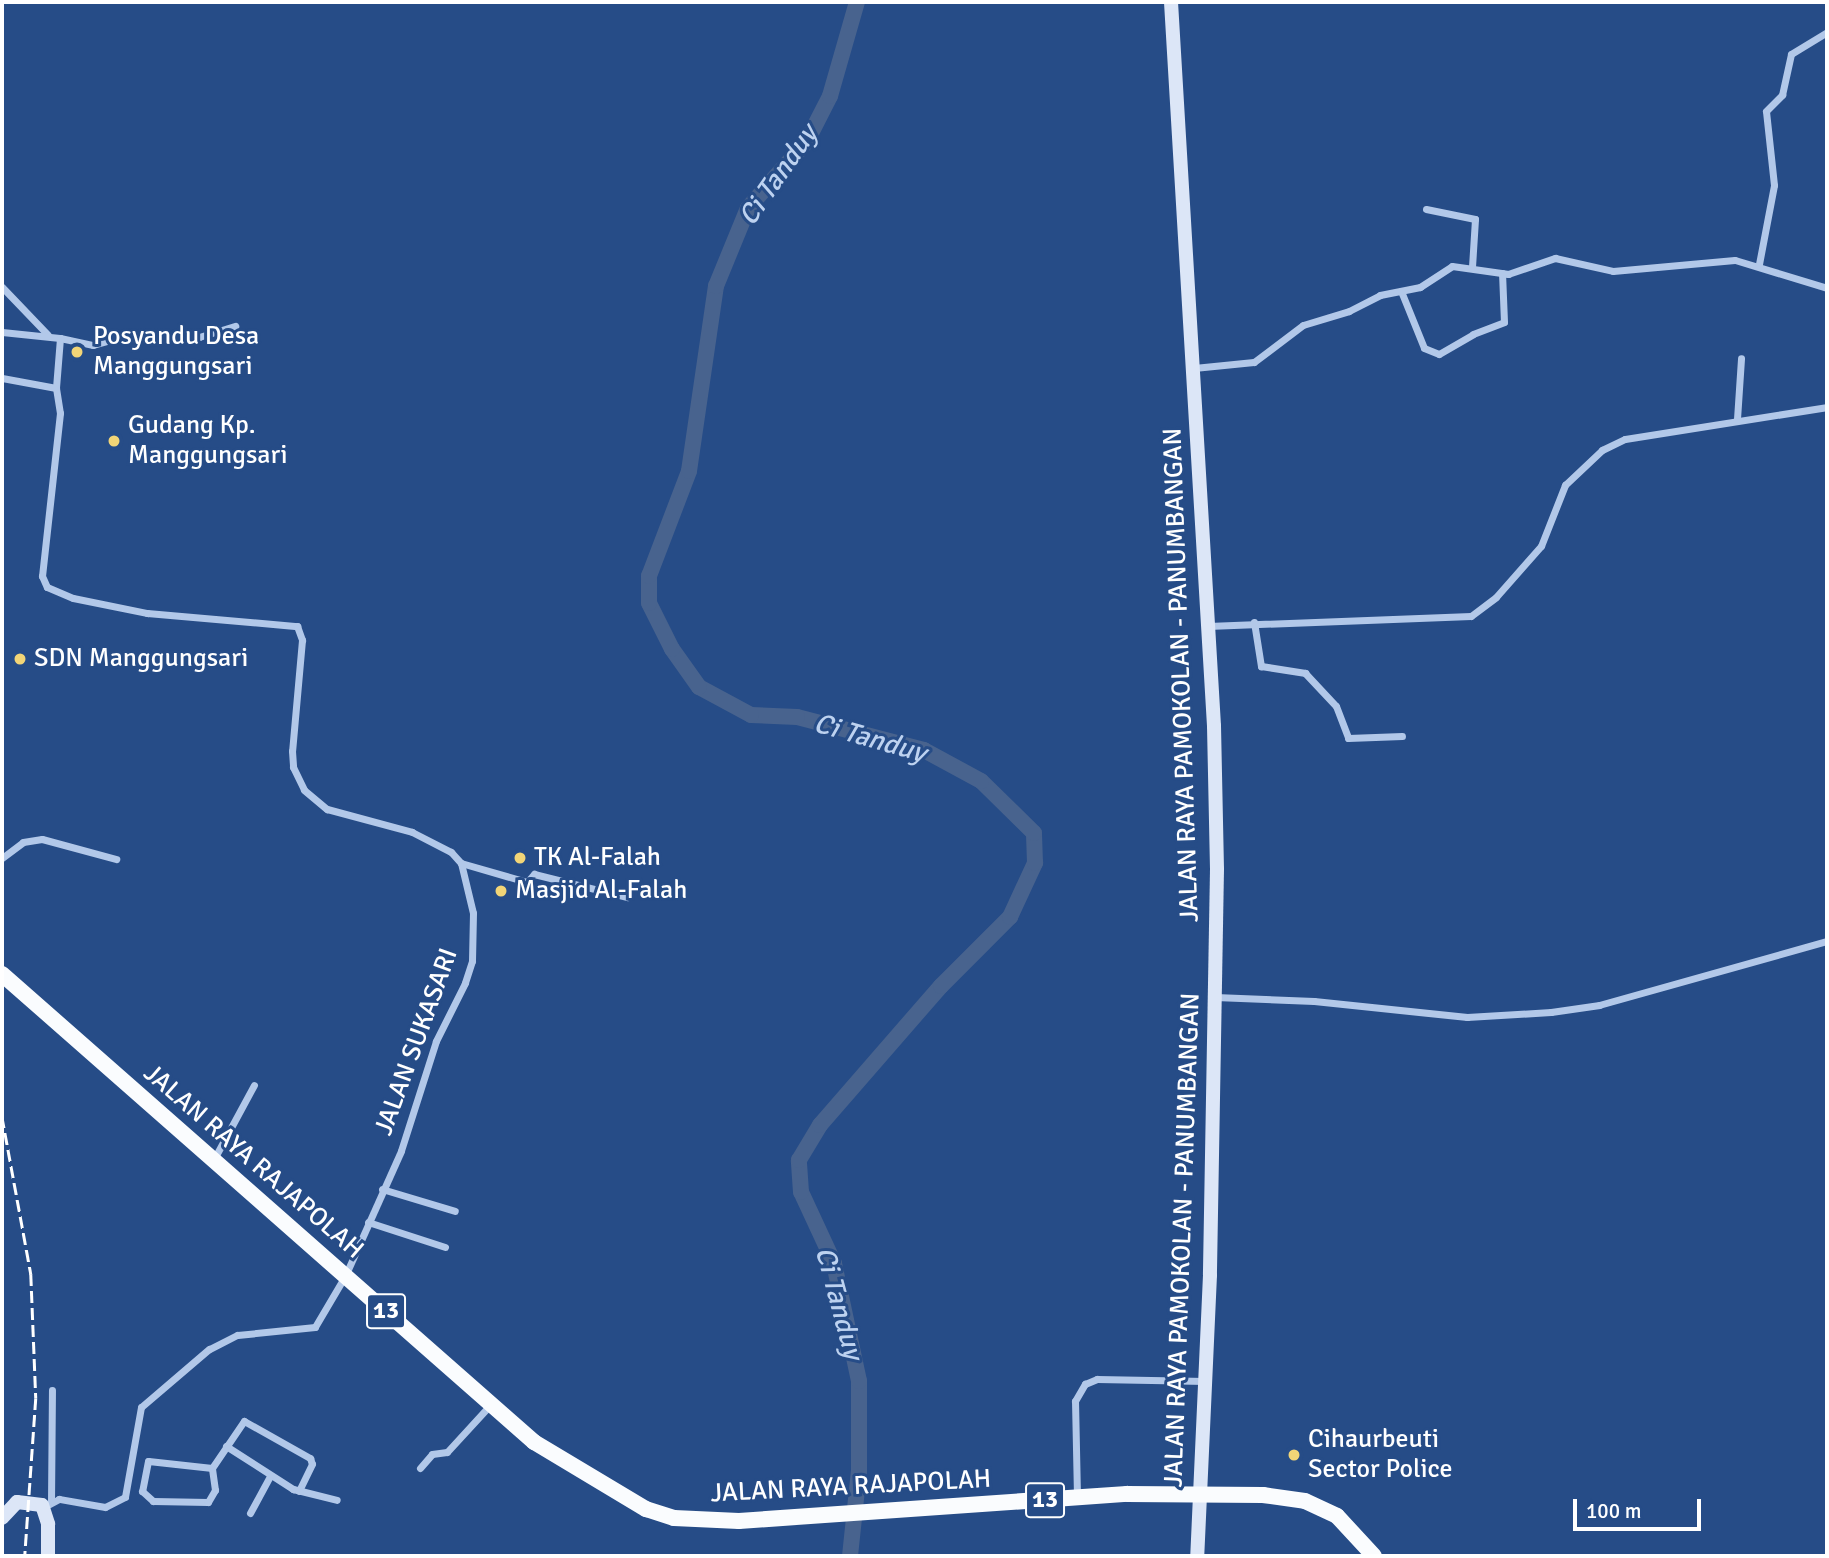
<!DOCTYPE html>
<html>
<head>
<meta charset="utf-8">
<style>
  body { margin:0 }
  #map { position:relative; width:1829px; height:1558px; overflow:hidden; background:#264c87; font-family:Signika,sans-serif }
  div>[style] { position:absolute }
  .river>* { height:16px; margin:-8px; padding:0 8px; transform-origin:8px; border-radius:8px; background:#48638e }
  .minor>* { height:7px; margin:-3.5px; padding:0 3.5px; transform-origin:3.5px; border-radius:3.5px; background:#b2c8e9 }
  .secondary>* { height:14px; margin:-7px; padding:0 7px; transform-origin:7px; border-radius:7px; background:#dce6f7 }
  .trunk>* { height:16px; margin:-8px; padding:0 8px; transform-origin:8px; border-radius:8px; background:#fafcfe }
  .rail>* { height:2.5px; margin-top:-1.25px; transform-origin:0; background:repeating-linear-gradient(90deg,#fff 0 12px,transparent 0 17px) }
  .dots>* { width:19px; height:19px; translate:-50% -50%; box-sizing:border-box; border:4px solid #264c87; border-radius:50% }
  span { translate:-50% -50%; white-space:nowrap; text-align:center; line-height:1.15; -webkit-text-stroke:6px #264c87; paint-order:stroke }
  .shield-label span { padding:2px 5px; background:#264c87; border:2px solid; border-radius:5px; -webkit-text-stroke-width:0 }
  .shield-label { font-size:24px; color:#fff; font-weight:700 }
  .poi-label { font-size:26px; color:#fff }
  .left { translate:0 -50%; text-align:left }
  .street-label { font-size:26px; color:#fff }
  .water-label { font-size:28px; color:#bdd2f0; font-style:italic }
  .frame { position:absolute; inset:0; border:4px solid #fff; pointer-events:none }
  .scale { position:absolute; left:1573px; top:1499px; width:128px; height:32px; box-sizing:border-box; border:4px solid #fff; border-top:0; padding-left:9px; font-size:21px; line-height:24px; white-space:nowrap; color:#fff; -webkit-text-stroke:5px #264c87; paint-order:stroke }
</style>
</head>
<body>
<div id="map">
  <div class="river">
    <i style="left:850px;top:1556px;width:85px;rotate:-84deg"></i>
    <i style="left:859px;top:1471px;width:90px;rotate:-90deg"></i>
    <i style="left:859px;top:1381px;width:121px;rotate:-102deg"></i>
    <i style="left:834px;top:1263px;width:78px;rotate:-114.9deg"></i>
    <i style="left:801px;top:1192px;width:32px;rotate:-94deg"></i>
    <i style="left:799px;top:1160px;width:41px;rotate:-59deg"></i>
    <i style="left:820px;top:1125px;width:184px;rotate:-49deg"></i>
    <i style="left:941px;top:986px;width:98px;rotate:-45deg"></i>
    <i style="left:1010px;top:917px;width:60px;rotate:-65.2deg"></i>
    <i style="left:1035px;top:863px;width:30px;rotate:-92deg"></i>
    <i style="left:1034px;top:833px;width:74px;rotate:-135.5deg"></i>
    <i style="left:981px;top:781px;width:65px;rotate:-151.5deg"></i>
    <i style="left:924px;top:750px;width:131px;rotate:-165.4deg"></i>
    <i style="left:797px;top:717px;width:46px;rotate:-177.5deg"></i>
    <i style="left:751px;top:715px;width:59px;rotate:-151.7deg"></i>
    <i style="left:699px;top:687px;width:47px;rotate:-125.4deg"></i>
    <i style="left:672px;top:649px;width:51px;rotate:-116.6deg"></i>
    <i style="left:649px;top:603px;width:27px;rotate:-90deg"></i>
    <i style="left:649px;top:576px;width:112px;rotate:-69.1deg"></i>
    <i style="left:689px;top:471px;width:187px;rotate:-81.7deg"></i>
    <i style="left:716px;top:286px;width:84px;rotate:-67.7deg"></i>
    <i style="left:748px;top:208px;width:89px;rotate:-48.6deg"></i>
    <i style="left:807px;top:141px;width:51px;rotate:-62.9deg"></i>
    <i style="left:830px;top:96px;width:98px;rotate:-74deg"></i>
  </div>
  <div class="minor">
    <i style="left:1426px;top:209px;width:50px;rotate:11.5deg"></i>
    <i style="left:1475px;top:219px;width:48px;rotate:93.6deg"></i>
    <i style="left:1759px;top:264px;width:80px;rotate:-79.2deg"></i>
    <i style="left:1774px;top:185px;width:74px;rotate:-96.2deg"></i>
    <i style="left:1766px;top:111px;width:23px;rotate:-45deg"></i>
    <i style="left:1782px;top:95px;width:42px;rotate:-77.6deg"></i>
    <i style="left:1791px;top:54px;width:42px;rotate:-31.4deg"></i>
    <i style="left:2px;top:287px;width:66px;rotate:46.2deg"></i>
    <i style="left:1401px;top:291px;width:61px;rotate:68deg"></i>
    <i style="left:1424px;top:348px;width:16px;rotate:22deg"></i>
    <i style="left:1439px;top:354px;width:39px;rotate:-30deg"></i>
    <i style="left:1473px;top:334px;width:33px;rotate:-21deg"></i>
    <i style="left:1504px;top:322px;width:49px;rotate:-92.3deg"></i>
    <i style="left:2px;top:332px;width:58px;rotate:5.9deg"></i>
    <i style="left:60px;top:338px;width:50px;rotate:94.6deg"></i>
    <i style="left:56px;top:388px;width:25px;rotate:81deg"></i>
    <i style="left:60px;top:413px;width:164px;rotate:96.3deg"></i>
    <i style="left:42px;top:576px;width:12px;rotate:66deg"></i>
    <i style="left:47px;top:587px;width:28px;rotate:23deg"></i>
    <i style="left:73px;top:598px;width:76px;rotate:11.5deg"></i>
    <i style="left:147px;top:613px;width:151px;rotate:5deg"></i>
    <i style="left:297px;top:626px;width:15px;rotate:70deg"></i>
    <i style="left:302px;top:640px;width:111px;rotate:95.1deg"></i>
    <i style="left:292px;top:751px;width:16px;rotate:86deg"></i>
    <i style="left:293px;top:767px;width:25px;rotate:64deg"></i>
    <i style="left:304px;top:790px;width:30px;rotate:40deg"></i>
    <i style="left:327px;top:809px;width:88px;rotate:15.1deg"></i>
    <i style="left:412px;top:832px;width:44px;rotate:27.1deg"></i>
    <i style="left:451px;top:852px;width:15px;rotate:48deg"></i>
    <i style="left:461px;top:863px;width:51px;rotate:76.5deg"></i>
    <i style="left:473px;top:913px;width:48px;rotate:91.2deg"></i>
    <i style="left:472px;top:961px;width:23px;rotate:108deg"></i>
    <i style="left:465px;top:983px;width:65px;rotate:116.6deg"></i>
    <i style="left:436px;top:1041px;width:115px;rotate:107.7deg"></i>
    <i style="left:401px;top:1151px;width:137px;rotate:114.1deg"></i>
    <i style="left:345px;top:1276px;width:59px;rotate:120.5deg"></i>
    <i style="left:315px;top:1327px;width:78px;rotate:174.1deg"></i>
    <i style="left:237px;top:1335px;width:31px;rotate:153deg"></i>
    <i style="left:209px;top:1349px;width:89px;rotate:139.5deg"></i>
    <i style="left:141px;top:1407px;width:91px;rotate:100.1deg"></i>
    <i style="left:125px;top:1497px;width:22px;rotate:153deg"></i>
    <i style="left:105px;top:1507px;width:47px;rotate:-170.1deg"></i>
    <i style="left:59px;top:1499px;width:17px;rotate:152deg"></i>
    <i style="left:60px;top:338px;width:34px;rotate:12deg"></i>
    <i style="left:93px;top:345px;width:26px;rotate:-16deg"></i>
    <i style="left:118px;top:338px;width:81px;rotate:-0.7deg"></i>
    <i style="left:199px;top:337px;width:38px;rotate:-17deg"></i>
    <i style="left:1194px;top:368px;width:60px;rotate:-5.7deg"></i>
    <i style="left:1254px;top:362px;width:61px;rotate:-37.1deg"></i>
    <i style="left:1303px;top:325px;width:48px;rotate:-16.9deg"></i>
    <i style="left:1349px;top:311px;width:35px;rotate:-27deg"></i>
    <i style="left:1380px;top:295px;width:41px;rotate:-11.3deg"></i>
    <i style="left:1420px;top:287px;width:38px;rotate:-33deg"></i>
    <i style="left:1452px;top:266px;width:57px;rotate:8.1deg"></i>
    <i style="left:1508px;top:274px;width:50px;rotate:-18.8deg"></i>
    <i style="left:1555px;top:258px;width:59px;rotate:12.6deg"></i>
    <i style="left:1613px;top:271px;width:122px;rotate:-5.2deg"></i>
    <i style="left:1735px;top:260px;width:96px;rotate:16.9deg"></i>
    <i style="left:2px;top:378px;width:55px;rotate:10.5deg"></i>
    <i style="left:1737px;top:419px;width:61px;rotate:-86.2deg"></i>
    <i style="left:1254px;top:622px;width:45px;rotate:81deg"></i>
    <i style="left:1261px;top:666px;width:45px;rotate:9deg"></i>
    <i style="left:1305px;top:673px;width:45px;rotate:46.8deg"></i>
    <i style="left:1336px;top:706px;width:34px;rotate:69deg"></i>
    <i style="left:1348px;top:738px;width:54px;rotate:-2.1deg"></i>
    <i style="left:1208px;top:626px;width:263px;rotate:-2.2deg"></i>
    <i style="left:1471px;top:616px;width:31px;rotate:-37deg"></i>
    <i style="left:1496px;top:597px;width:68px;rotate:-48.6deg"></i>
    <i style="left:1541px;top:546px;width:66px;rotate:-68.5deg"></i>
    <i style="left:1565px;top:485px;width:51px;rotate:-43.4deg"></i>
    <i style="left:1602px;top:450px;width:25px;rotate:-26deg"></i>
    <i style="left:1625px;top:439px;width:205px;rotate:-9deg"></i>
    <i style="left:2px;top:858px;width:26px;rotate:-37deg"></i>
    <i style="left:23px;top:842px;width:19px;rotate:-9deg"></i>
    <i style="left:42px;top:839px;width:77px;rotate:15.1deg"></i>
    <i style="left:461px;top:863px;width:69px;rotate:16.1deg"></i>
    <i style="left:527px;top:882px;width:11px;rotate:-49deg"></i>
    <i style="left:534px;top:874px;width:96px;rotate:13.9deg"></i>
    <i style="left:1215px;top:997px;width:99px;rotate:2.3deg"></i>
    <i style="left:1314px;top:1001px;width:154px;rotate:6deg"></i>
    <i style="left:1467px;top:1017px;width:84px;rotate:-3.4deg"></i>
    <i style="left:1551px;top:1012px;width:49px;rotate:-8.3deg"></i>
    <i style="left:1599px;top:1005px;width:237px;rotate:-15.7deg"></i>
    <i style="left:214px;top:1159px;width:84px;rotate:-61.6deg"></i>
    <i style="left:382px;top:1189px;width:76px;rotate:16.8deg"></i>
    <i style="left:368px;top:1222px;width:81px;rotate:18deg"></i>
    <i style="left:226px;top:1446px;width:80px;rotate:32.7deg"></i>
    <i style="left:293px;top:1489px;width:45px;rotate:14deg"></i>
    <i style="left:212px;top:1468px;width:64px;rotate:-173.8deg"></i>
    <i style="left:148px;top:1461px;width:31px;rotate:101deg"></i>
    <i style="left:142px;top:1491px;width:15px;rotate:42deg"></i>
    <i style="left:153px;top:1501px;width:55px;rotate:1deg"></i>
    <i style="left:208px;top:1502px;width:14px;rotate:-60deg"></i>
    <i style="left:215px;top:1490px;width:22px;rotate:-98deg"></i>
    <i style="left:212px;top:1468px;width:57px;rotate:-55.8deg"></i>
    <i style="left:244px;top:1421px;width:76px;rotate:29.3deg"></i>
    <i style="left:310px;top:1458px;width:6px;rotate:72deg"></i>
    <i style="left:312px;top:1464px;width:30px;rotate:116deg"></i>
    <i style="left:420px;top:1468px;width:18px;rotate:-49deg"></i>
    <i style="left:432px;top:1454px;width:15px;rotate:-8deg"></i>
    <i style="left:447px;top:1452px;width:64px;rotate:-47.5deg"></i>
    <i style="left:1077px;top:1496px;width:95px;rotate:-91.2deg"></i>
    <i style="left:1075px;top:1401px;width:20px;rotate:-60deg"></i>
    <i style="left:1085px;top:1384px;width:13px;rotate:-23deg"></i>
    <i style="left:1097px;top:1379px;width:108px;rotate:1.1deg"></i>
    <i style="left:51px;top:1502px;width:112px;rotate:-89.5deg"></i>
    <i style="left:250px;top:1513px;width:42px;rotate:-61.6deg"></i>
  </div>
  <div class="secondary">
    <i style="left:1171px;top:2px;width:725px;rotate:86.6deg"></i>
    <i style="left:1214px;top:726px;width:143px;rotate:88.8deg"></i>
    <i style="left:1217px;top:869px;width:406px;rotate:91deg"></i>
    <i style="left:1210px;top:1275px;width:281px;rotate:92.6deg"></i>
    <i style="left:2px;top:1518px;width:22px;rotate:-47deg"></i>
    <i style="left:17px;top:1502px;width:25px;rotate:7deg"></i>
    <i style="left:42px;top:1505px;width:20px;rotate:72deg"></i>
    <i style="left:48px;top:1524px;width:32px;rotate:90deg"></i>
  </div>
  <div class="trunk">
    <i style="left:2px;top:974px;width:709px;rotate:41.34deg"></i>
    <i style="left:534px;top:1442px;width:131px;rotate:30.9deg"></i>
    <i style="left:646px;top:1509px;width:29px;rotate:18deg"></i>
    <i style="left:674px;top:1518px;width:65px;rotate:2.6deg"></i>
    <i style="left:739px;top:1521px;width:389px;rotate:-4deg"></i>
    <i style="left:1127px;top:1494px;width:136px;rotate:0.4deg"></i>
    <i style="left:1263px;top:1495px;width:42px;rotate:8.1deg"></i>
    <i style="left:1305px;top:1501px;width:35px;rotate:25deg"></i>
    <i style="left:1337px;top:1516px;width:54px;rotate:47.2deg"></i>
  </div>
  <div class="rail">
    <i style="left:2px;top:1116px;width:161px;rotate:79.6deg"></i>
    <i style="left:31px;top:1274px;width:124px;rotate:87.7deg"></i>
    <i style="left:36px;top:1398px;width:158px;rotate:94deg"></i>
  </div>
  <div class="dots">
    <i style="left:77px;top:352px;background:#f2d577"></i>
    <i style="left:114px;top:441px;background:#f2d577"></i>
    <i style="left:20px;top:659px;background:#f2d577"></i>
    <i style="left:520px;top:858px;background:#f2d577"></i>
    <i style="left:501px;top:891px;background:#f2d577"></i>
    <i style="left:1294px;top:1455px;background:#f2d577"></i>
  </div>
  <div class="shield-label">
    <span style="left:386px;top:1311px">13</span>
    <span style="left:1045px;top:1500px">13</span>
  </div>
  <div class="poi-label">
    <span class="left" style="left:93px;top:352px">Posyandu Desa<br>Manggungsari</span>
    <span class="left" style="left:128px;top:441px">Gudang Kp.<br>Manggungsari</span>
    <span class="left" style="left:34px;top:659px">SDN Manggungsari</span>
    <span class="left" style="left:534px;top:858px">TK Al-Falah</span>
    <span class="left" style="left:515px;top:891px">Masjid Al-Falah</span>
    <span class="left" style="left:1308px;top:1455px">Cihaurbeuti<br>Sector Police</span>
  </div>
  <div class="street-label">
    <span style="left:1182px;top:675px;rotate:-92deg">JALAN RAYA PAMOKOLAN - PANUMBANGAN</span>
    <span style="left:417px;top:1042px;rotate:-70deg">JALAN SUKASARI</span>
    <span style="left:253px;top:1162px;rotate:41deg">JALAN RAYA RAJAPOLAH</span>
    <span style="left:1183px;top:1240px;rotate:-88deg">JALAN RAYA PAMOKOLAN - PANUMBANGAN</span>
    <span style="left:851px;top:1487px;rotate:-3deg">JALAN RAYA RAJAPOLAH</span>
  </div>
  <div class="water-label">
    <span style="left:778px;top:175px;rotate:-55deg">Ci Tanduy</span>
    <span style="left:870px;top:738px;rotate:16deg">Ci Tanduy</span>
    <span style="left:839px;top:1303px;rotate:75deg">Ci Tanduy</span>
  </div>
  <div class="frame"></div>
  <div class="scale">100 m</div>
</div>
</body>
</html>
